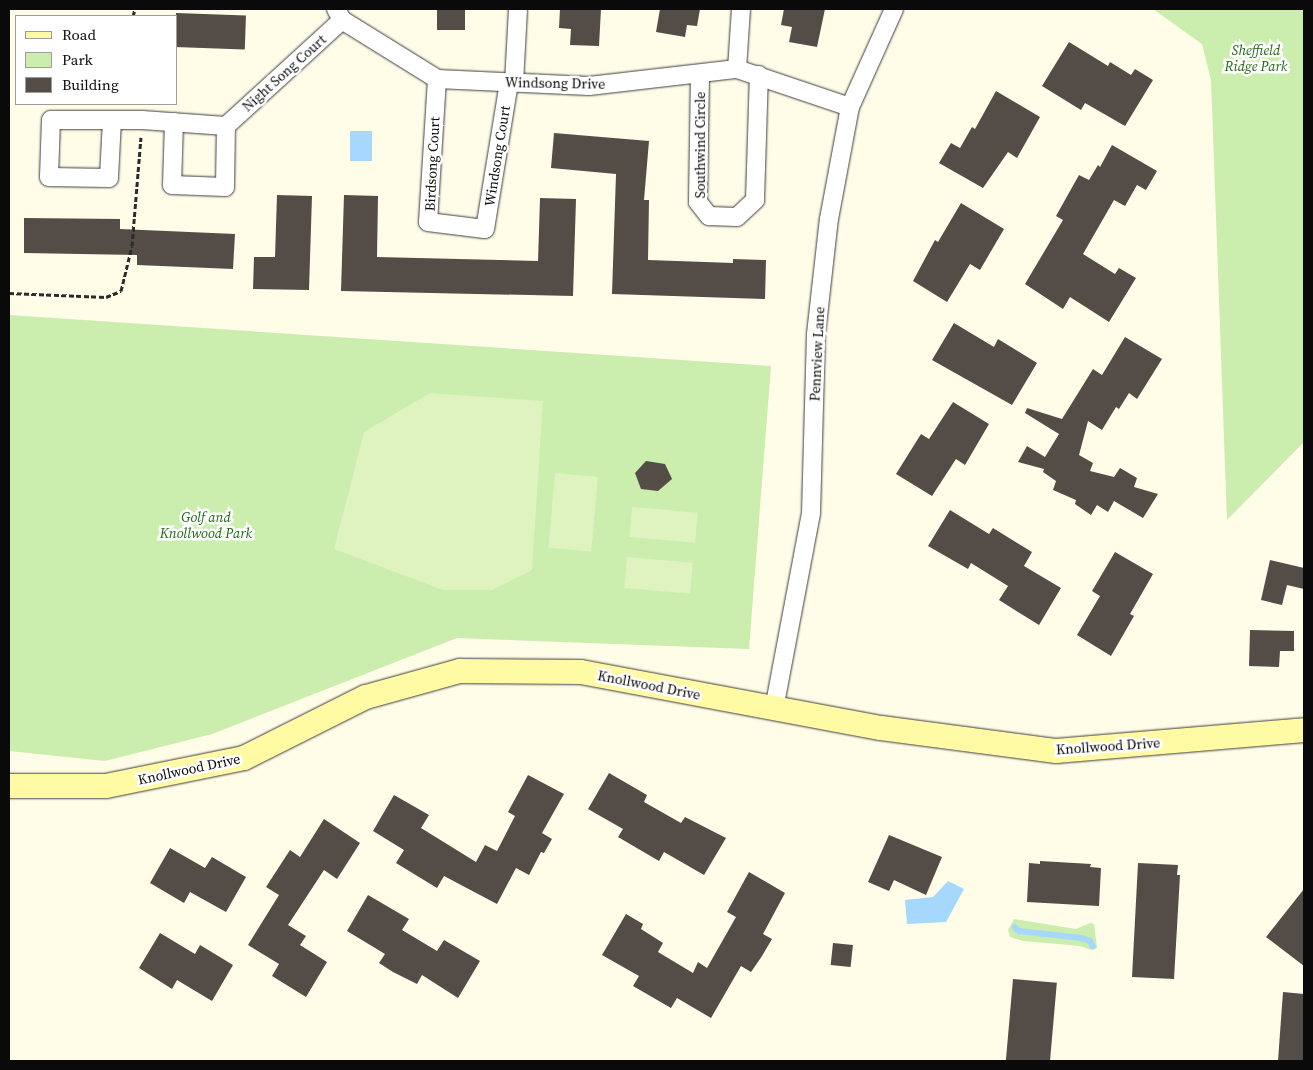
<!DOCTYPE html>
<html>
<head>
<meta charset="utf-8">
<style>
  body { margin:0 }
  #map { position:relative; width:1313px; height:1070px; overflow:hidden; background:#fffce8; font-family:"Source Serif 4",serif }
  div>[style] { position:absolute }
  .green>* { inset:0; background:#cbedae }
  .pitch>* { inset:0; background:#dff3c0; transform-origin:0 0 }
  .water>* { inset:0; background:#a6d7fd; transform-origin:0 0 }
  .stream>* { height:5.5px; margin:-2.75px; padding:0 2.75px; transform-origin:2.75px; border-radius:2.75px; background:#a6d7fd }
  .building>* { inset:0; background:#544c46; transform-origin:0 0 }
  .path>* { height:3px; margin-top:-1.5px; transform-origin:0; background:repeating-linear-gradient(90deg,#2c2c2c 0 5px,transparent 0 7.5px) }
  .roads { filter:drop-shadow(0 0 1px #3d3d3d) drop-shadow(0 0 1px #3d3d3d) }
  .street>* { height:18px; margin:-9px; padding:0 9px; transform-origin:9px; border-radius:9px; background:#fff }
  .secondary>* { height:24px; margin:-12px; padding:0 12px; transform-origin:12px; border-radius:12px; background:#fffaa3 }
  span { translate:-50% -50%; white-space:nowrap; text-align:center; line-height:1.15; -webkit-text-stroke:5px #fff; paint-order:stroke }
  .park-label { font-size:14px; color:#216815; font-style:italic }
  .street-label { font-size:14px; color:#0a0a0a }
  .frame { position:absolute; inset:0; border:10px solid #0a0a0a; pointer-events:none }
  .legend { position:absolute; left:15px; top:15px; width:162px; height:90px; box-sizing:border-box; background:#fff; border:1px solid #9d9d9d; margin:0; padding:6px 9px; list-style:none; font-size:15px; color:#0a0a0a }
  .legend li { display:flex; align-items:center; gap:10px; height:25px }
  .legend b { width:25px; border:1px solid #9d9d9d }
</style>
</head>
<body>
<div id="map">
  <div class="green">
    <i style="clip-path:polygon(1153px 9px,1304px 9px,1304px 442px,1227px 520px,1211px 80px,1202px 44px)"></i>
    <i style="clip-path:polygon(9px 315px,771px 366px,749px 649px,457px 638px,212px 734px,105px 761px,9px 751px)"></i>
    <i style="clip-path:polygon(1014px 919px,1076px 929px,1090px 923px,1094px 924px,1097px 948px,1091px 950px,1080px 946px,1023px 941px,1010px 937px,1008px 930px)"></i>
  </div>
  <div class="pitch">
    <i style="clip-path:polygon(430px 393px,543px 401px,532px 570px,492px 590px,443px 590px,334px 549px,364px 432px)"></i>
    <i style="left:555px;top:473px;width:43px;height:75px;rotate:5deg"></i>
    <i style="left:632px;top:507px;width:66px;height:30px;rotate:5deg"></i>
    <i style="left:627px;top:557px;width:66px;height:31px;rotate:5deg"></i>
  </div>
  <div class="water">
    <i style="left:350px;top:131px;width:22px;height:30px"></i>
    <i style="clip-path:polygon(948px 881px,964px 889px,946px 922px,907px 924px,905px 900px,933px 897px)"></i>
  </div>
  <div class="stream">
    <i style="left:1015px;top:927px;width:6px;rotate:45deg"></i>
    <i style="left:1019px;top:931px;width:63px;rotate:6.3deg"></i>
    <i style="left:1082px;top:938px;width:9px;rotate:21deg"></i>
    <i style="left:1090px;top:941px;width:6px;rotate:59deg"></i>
  </div>
  <div class="building">
    <i style="left:437px;top:9px;width:28px;height:21px"></i>
    <i style="clip-path:polygon(560px 9px,601px 9px,599px 46px,570px 45px,571px 29px,559px 28px)"></i>
    <i style="clip-path:polygon(660px 9px,700px 9px,697px 26px,687px 25px,685px 37px,656px 32px)"></i>
    <i style="clip-path:polygon(784px 9px,825px 9px,817px 47px,789px 42px,792px 27px,781px 25px)"></i>
    <i style="left:176px;top:13px;width:70px;height:34px;rotate:2deg"></i>
    <i style="clip-path:polygon(1069px 42px,1108px 66px,1110px 62px,1131px 75px,1135px 69px,1153px 80px,1125px 126px,1085px 103px,1081px 110px,1042px 86px)"></i>
    <i style="clip-path:polygon(996px 91px,1040px 117px,1017px 158px,1008px 152px,983px 188px,939px 163px,951px 143px,960px 148px,972px 127px,975px 129px)"></i>
    <i style="clip-path:polygon(554px 133px,649px 141px,644px 200px,649px 200px,648px 260px,733px 263px,733px 259px,766px 260px,765px 299px,612px 294px,616px 174px,551px 168px)"></i>
    <i style="clip-path:polygon(1112px 145px,1157px 171px,1146px 190px,1137px 185px,1125px 206px,1114px 200px,1083px 254px,1115px 274px,1119px 268px,1136px 278px,1109px 322px,1070px 297px,1063px 309px,1025px 284px,1063px 220px,1056px 216px,1079px 175px,1089px 180px,1098px 165px,1100px 167px)"></i>
    <i style="clip-path:polygon(277px 195px,312px 196px,309px 290px,253px 289px,254px 257px,275px 257px)"></i>
    <i style="clip-path:polygon(344px 195px,378px 196px,377px 257px,538px 261px,540px 198px,576px 199px,573px 296px,341px 291px)"></i>
    <i style="clip-path:polygon(961px 203px,1004px 229px,980px 270px,970px 264px,947px 302px,913px 281px,935px 240px,938px 242px)"></i>
    <i style="clip-path:polygon(24px 218px,120px 219px,120px 229px,235px 234px,233px 269px,137px 265px,137px 255px,24px 253px)"></i>
    <i style="clip-path:polygon(954px 323px,994px 347px,998px 339px,1037px 363px,1012px 405px,932px 360px)"></i>
    <i style="clip-path:polygon(1125px 337px,1162px 359px,1137px 399px,1129px 393px,1119px 409px,1116px 407px,1102px 430px,1088px 421px,1079px 455px,1093px 463px,1090px 471px,1114px 477px,1120px 468px,1137px 478px,1134px 487px,1158px 494px,1143px 518px,1114px 501px,1108px 512px,1097px 505px,1091px 515px,1075px 504px,1076px 500px,1053px 490px,1056px 481px,1043px 472px,1044px 469px,1018px 462px,1027px 446px,1045px 457px,1059px 434px,1025px 413px,1027px 408px,1062px 419px,1093px 369px,1102px 375px)"></i>
    <i style="clip-path:polygon(953px 402px,989px 424px,965px 465px,956px 459px,932px 496px,896px 474px,921px 434px,929px 439px)"></i>
    <i style="clip-path:polygon(646px 461px,665px 464px,672px 479px,658px 491px,641px 489px,635px 473px)"></i>
    <i style="clip-path:polygon(950px 510px,989px 534px,993px 528px,1032px 552px,1024px 566px,1061px 588px,1039px 625px,999px 600px,1008px 586px,971px 563px,968px 569px,928px 546px)"></i>
    <i style="clip-path:polygon(1115px 552px,1153px 574px,1130px 614px,1134px 616px,1111px 656px,1077px 635px,1100px 596px,1092px 591px)"></i>
    <i style="clip-path:polygon(1270px 560px,1304px 568px,1304px 589px,1287px 585px,1282px 605px,1261px 600px)"></i>
    <i style="clip-path:polygon(1250px 630px,1294px 631px,1294px 651px,1280px 651px,1279px 667px,1249px 666px)"></i>
    <i style="clip-path:polygon(609px 773px,647px 795px,644px 802px,681px 823px,685px 817px,726px 838px,704px 875px,664px 852px,659px 861px,618px 837px,623px 829px,588px 809px)"></i>
    <i style="clip-path:polygon(528px 775px,564px 794px,542px 833px,552px 839px,544px 853px,541px 852px,529px 875px,516px 868px,497px 904px,444px 876px,437px 888px,396px 863px,404px 850px,373px 831px,394px 795px,429px 815px,421px 828px,476px 862px,485px 845px,497px 851px,515px 816px,508px 812px)"></i>
    <i style="clip-path:polygon(324px 819px,360px 843px,337px 879px,324px 870px,288px 925px,306px 936px,300px 945px,327px 962px,306px 997px,272px 976px,279px 964px,248px 945px,279px 895px,266px 887px,290px 850px,300px 857px)"></i>
    <i style="clip-path:polygon(889px 835px,942px 857px,926px 895px,894px 880px,889px 891px,868px 882px)"></i>
    <i style="clip-path:polygon(170px 848px,205px 868px,212px 857px,246px 877px,226px 912px,190px 892px,184px 903px,150px 883px)"></i>
    <i style="clip-path:polygon(1040px 861px,1091px 864px,1090px 867px,1101px 868px,1099px 906px,1027px 902px,1029px 863px,1040px 864px)"></i>
    <i style="clip-path:polygon(1138px 863px,1178px 865px,1177px 875px,1180px 875px,1174px 979px,1132px 977px)"></i>
    <i style="clip-path:polygon(749px 872px,785px 893px,763px 934px,772px 939px,762px 956px,751px 972px,741px 966px,711px 1018px,677px 998px,671px 1008px,633px 986px,639px 976px,602px 955px,626px 914px,643px 924px,641px 929px,663px 943px,658px 952px,693px 973px,698px 962px,707px 968px,736px 917px,727px 912px)"></i>
    <i style="clip-path:polygon(1304px 889px,1304px 966px,1266px 937px)"></i>
    <i style="clip-path:polygon(368px 895px,409px 919px,402px 930px,437px 951px,444px 940px,480px 961px,458px 998px,422px 975px,417px 984px,393px 972px,379px 963px,385px 954px,347px 931px)"></i>
    <i style="clip-path:polygon(160px 933px,195px 954px,200px 945px,233px 965px,212px 1001px,177px 980px,172px 989px,139px 968px)"></i>
    <i style="left:833px;top:943px;width:20px;height:22px;rotate:6deg"></i>
    <i style="left:1013px;top:979px;width:44px;height:82px;rotate:5deg"></i>
    <i style="clip-path:polygon(1283px 992px,1304px 994px,1304px 1061px,1278px 1061px)"></i>
  </div>
  <div class="path">
    <i style="left:133px;top:16px;width:7px;rotate:-74deg"></i>
    <i style="left:9px;top:293px;width:97px;rotate:2.4deg"></i>
    <i style="left:106px;top:297px;width:16px;rotate:-22deg"></i>
    <i style="left:121px;top:291px;width:46px;rotate:-76.3deg"></i>
    <i style="left:132px;top:246px;width:109px;rotate:-85.3deg"></i>
  </div>
  <div class="roads">
    <div class="street">
      <i style="left:336px;top:9px;width:13px;rotate:61deg"></i>
      <i style="left:342px;top:20px;width:112px;rotate:31.8deg"></i>
      <i style="left:437px;top:79px;width:152px;rotate:2.6deg"></i>
      <i style="left:589px;top:86px;width:149px;rotate:-6.6deg"></i>
      <i style="left:737px;top:69px;width:119px;rotate:18.6deg"></i>
      <i style="left:737px;top:69px;width:60px;rotate:-86.2deg"></i>
      <i style="left:700px;top:74px;width:128px;rotate:90.9deg"></i>
      <i style="left:698px;top:202px;width:18px;rotate:52deg"></i>
      <i style="left:709px;top:216px;width:28px;rotate:2deg"></i>
      <i style="left:737px;top:217px;width:25px;rotate:-43deg"></i>
      <i style="left:755px;top:200px;width:125px;rotate:-88.2deg"></i>
      <i style="left:437px;top:79px;width:143px;rotate:93.6deg"></i>
      <i style="left:428px;top:222px;width:57px;rotate:7deg"></i>
      <i style="left:485px;top:229px;width:149px;rotate:-80.7deg"></i>
      <i style="left:514px;top:83px;width:74px;rotate:-86.9deg"></i>
      <i style="left:112px;top:120px;width:58px;rotate:93deg"></i>
      <i style="left:109px;top:178px;width:60px;rotate:-179deg"></i>
      <i style="left:49px;top:177px;width:57px;rotate:-88deg"></i>
      <i style="left:51px;top:120px;width:91px"></i>
      <i style="left:142px;top:120px;width:84px;rotate:4.1deg"></i>
      <i style="left:174px;top:122px;width:63px;rotate:91.8deg"></i>
      <i style="left:172px;top:185px;width:53px;rotate:2.2deg"></i>
      <i style="left:225px;top:187px;width:61px;rotate:-89.1deg"></i>
      <i style="left:226px;top:126px;width:157px;rotate:-42.4deg"></i>
      <i style="left:774px;top:709px;width:199px;rotate:-79.3deg"></i>
      <i style="left:811px;top:513px;width:179px;rotate:-88.4deg"></i>
      <i style="left:816px;top:334px;width:116px;rotate:-83.6deg"></i>
      <i style="left:829px;top:219px;width:114px;rotate:-79.4deg"></i>
      <i style="left:850px;top:107px;width:107px;rotate:-65.8deg"></i>
    </div>
    <div class="secondary">
      <i style="left:9px;top:786px;width:97px"></i>
      <i style="left:106px;top:786px;width:141px;rotate:-11.5deg"></i>
      <i style="left:244px;top:758px;width:136px;rotate:-26.6deg"></i>
      <i style="left:366px;top:697px;width:98px;rotate:-15.5deg"></i>
      <i style="left:460px;top:671px;width:121px;rotate:0.5deg"></i>
      <i style="left:581px;top:672px;width:305px;rotate:10.6deg"></i>
      <i style="left:881px;top:728px;width:177px;rotate:7.5deg"></i>
      <i style="left:1056px;top:751px;width:249px;rotate:-4.8deg"></i>
    </div>
  </div>
  <div class="park-label">
    <span style="left:1256px;top:58px">Sheffield<br>Ridge Park</span>
    <span style="left:206px;top:525px">Golf and<br>Knollwood Park</span>
  </div>
  <div class="street-label">
    <span style="left:284px;top:73px;rotate:-42deg">Night Song Court</span>
    <span style="left:555px;top:83px;rotate:1deg">Windsong Drive</span>
    <span style="left:700px;top:145px;rotate:-90deg">Southwind Circle</span>
    <span style="left:497px;top:156px;rotate:-81deg">Windsong Court</span>
    <span style="left:432px;top:164px;rotate:-87deg">Birdsong Court</span>
    <span style="left:817px;top:354px;rotate:-87deg">Pennview Lane</span>
    <span style="left:649px;top:685px;rotate:11deg">Knollwood Drive</span>
    <span style="left:1108px;top:746px;rotate:-4deg">Knollwood Drive</span>
    <span style="left:189px;top:769px;rotate:-12deg">Knollwood Drive</span>
  </div>
  <div class="frame"></div>
  <ul class="legend">
  <li><b style="height:6px;background:#fffaa3"></b>Road</li>
  <li><b style="height:14px;background:#cbedae"></b>Park</li>
  <li><b style="height:14px;background:#544c46"></b>Building</li>
  </ul>
</div>
</body>
</html>
